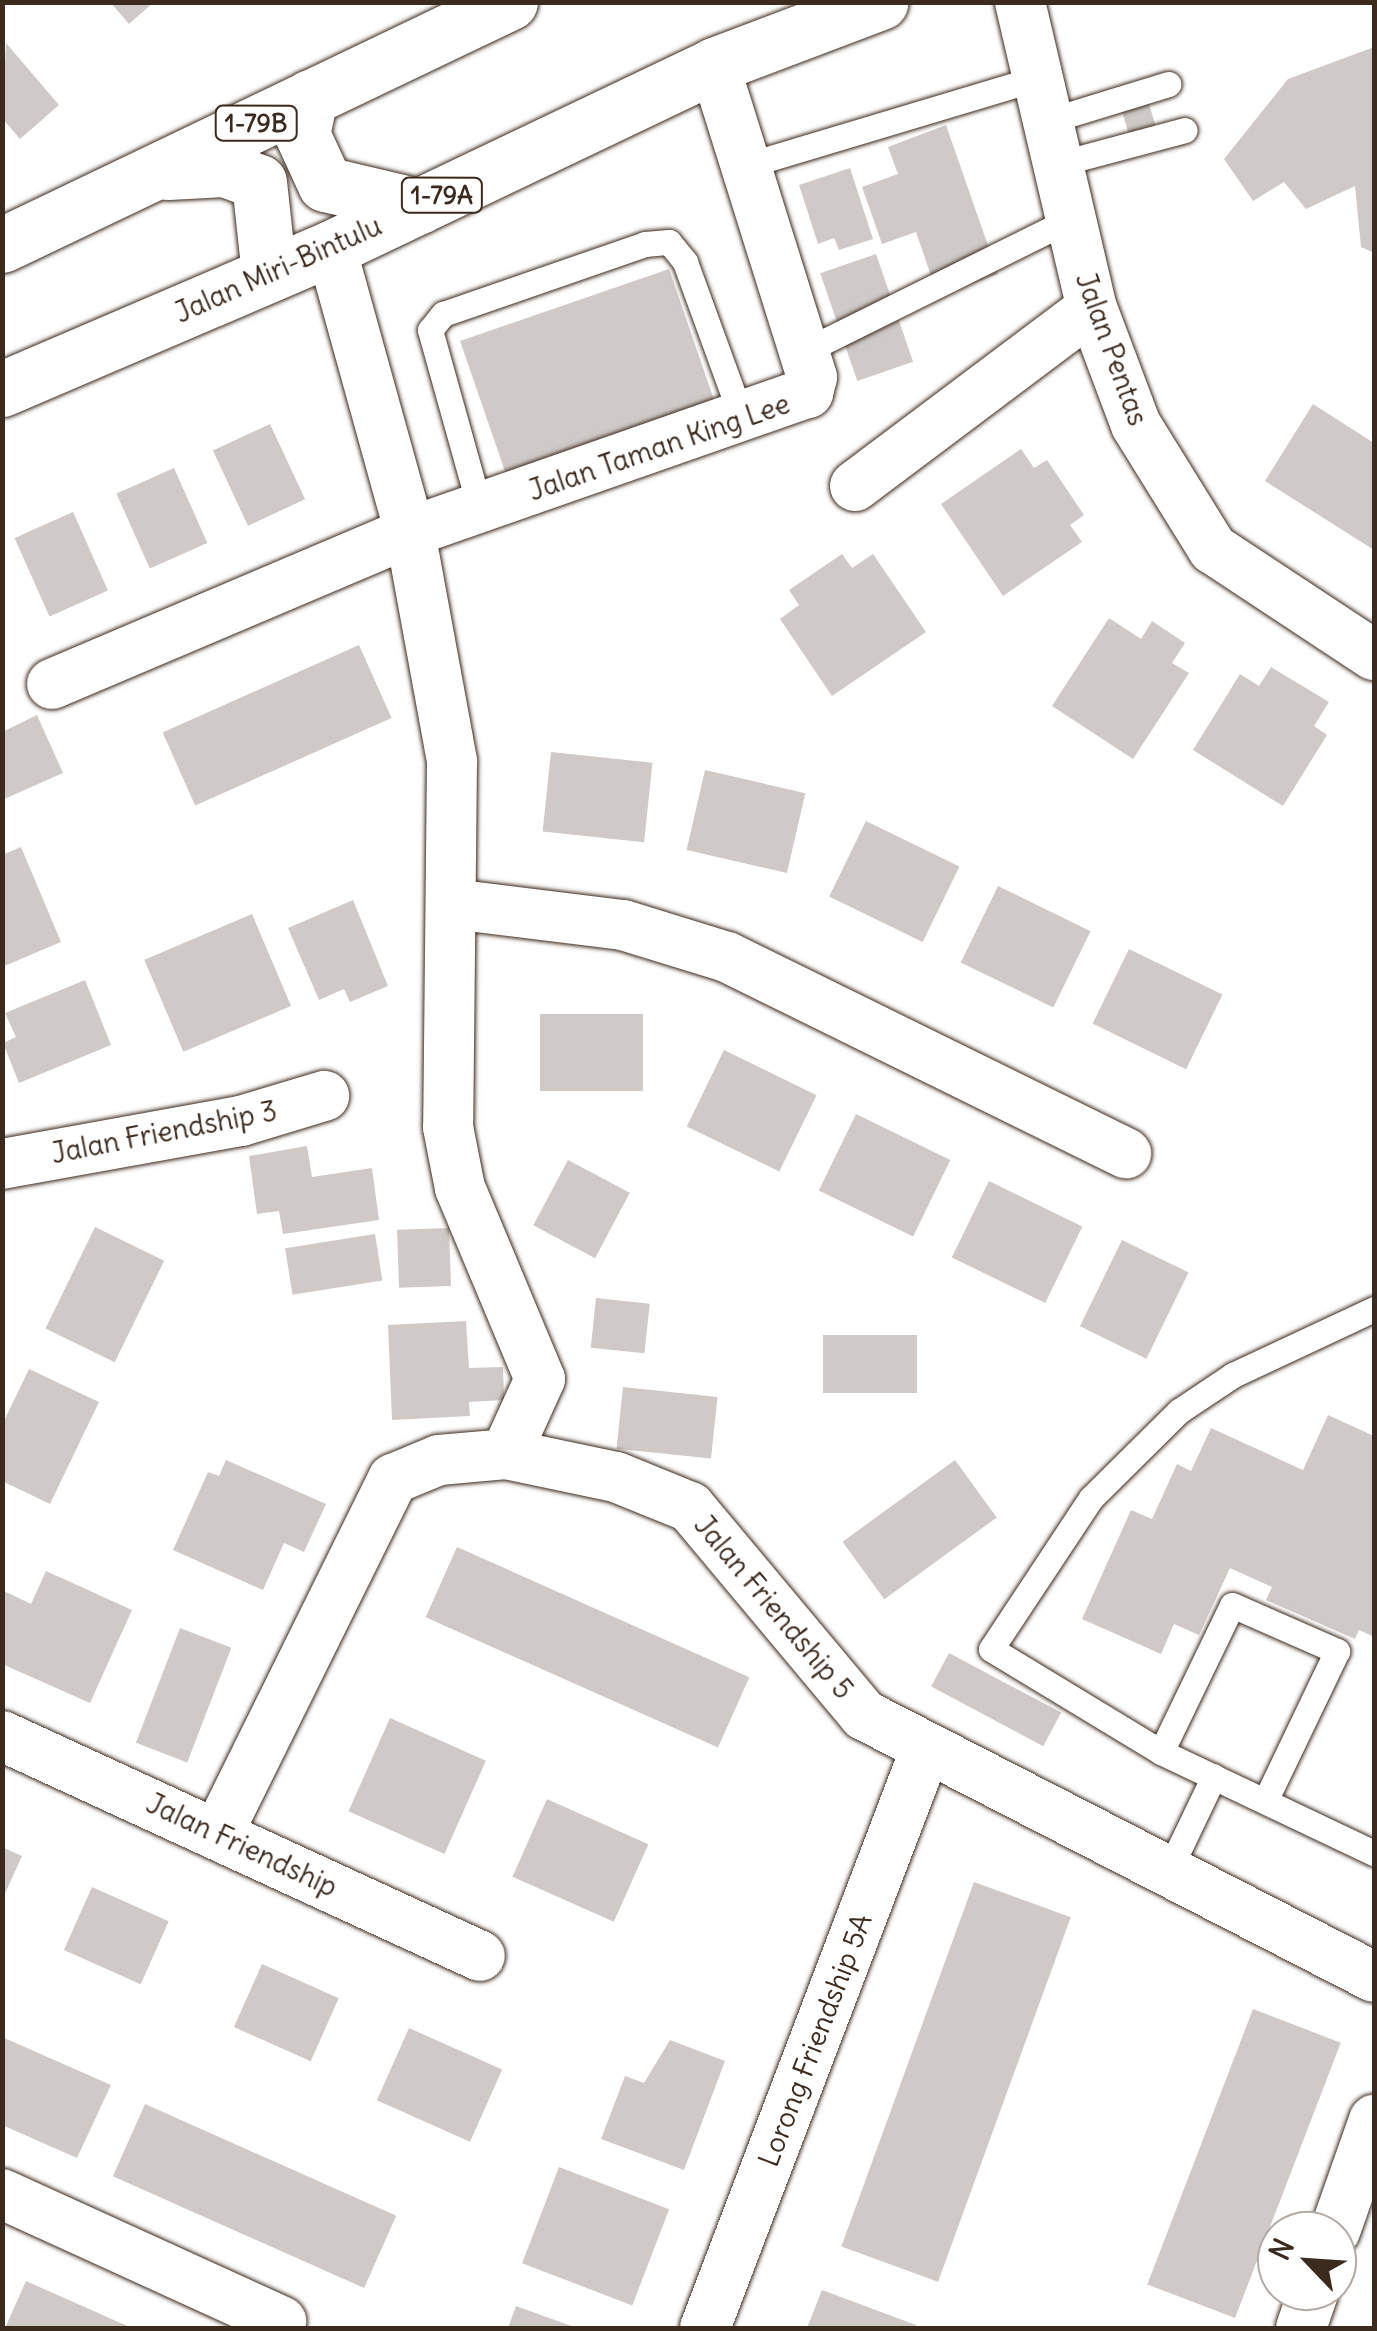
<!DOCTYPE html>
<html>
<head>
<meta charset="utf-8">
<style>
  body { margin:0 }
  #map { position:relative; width:1377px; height:2331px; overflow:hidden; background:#fff; font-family:Delius,sans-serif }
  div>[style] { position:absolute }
  .building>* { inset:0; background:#cfcac7; transform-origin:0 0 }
  .roads { filter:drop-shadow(0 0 2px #3b2a1e) drop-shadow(0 0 2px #3b2a1e) }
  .service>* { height:25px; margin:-12.5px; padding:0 12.5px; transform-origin:12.5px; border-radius:12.5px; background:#fff }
  .minor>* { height:50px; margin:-25px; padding:0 25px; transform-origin:25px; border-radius:25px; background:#fff }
  .trunk>* { height:55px; margin:-27.5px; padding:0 27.5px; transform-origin:27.5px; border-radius:27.5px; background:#fff }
  span { translate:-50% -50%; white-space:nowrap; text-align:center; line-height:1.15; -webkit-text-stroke:8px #fff; paint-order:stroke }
  .shield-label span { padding:2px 8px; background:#fff; border:2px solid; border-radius:8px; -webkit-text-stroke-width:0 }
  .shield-label { font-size:25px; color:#3b2a1e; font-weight:700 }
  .street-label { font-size:28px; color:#3b2a1e }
  .frame { position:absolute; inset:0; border:5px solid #3b2a1e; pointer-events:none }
  .north { position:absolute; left:1257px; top:2211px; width:100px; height:100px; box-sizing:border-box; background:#fff; border:2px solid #b1aaa5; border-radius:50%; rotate:295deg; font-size:28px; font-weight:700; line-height:40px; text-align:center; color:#3b2a1e }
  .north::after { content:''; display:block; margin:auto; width:35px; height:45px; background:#3b2a1e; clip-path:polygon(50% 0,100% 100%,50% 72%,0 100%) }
</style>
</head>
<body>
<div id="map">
  <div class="building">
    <i style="clip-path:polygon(110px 2px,154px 2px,129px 24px)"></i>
    <i style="clip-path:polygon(6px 43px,59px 105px,20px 139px,2px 118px)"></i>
    <i style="clip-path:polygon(1374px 47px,1374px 253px,1361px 247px,1355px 186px,1306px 209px,1284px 182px,1253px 201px,1224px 159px,1288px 79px)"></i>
    <i style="left:1149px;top:104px;width:24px;height:28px;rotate:73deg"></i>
    <i style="clip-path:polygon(946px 125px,998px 274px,938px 296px,916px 232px,882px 244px,862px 187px,898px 174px,888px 147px)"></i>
    <i style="clip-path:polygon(850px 168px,873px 239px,839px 250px,834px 238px,818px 244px,799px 185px)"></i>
    <i style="left:876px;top:254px;width:114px;height:59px;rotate:71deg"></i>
    <i style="left:669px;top:269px;width:144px;height:221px;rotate:71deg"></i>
    <i style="clip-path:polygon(1313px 404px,1374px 443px,1374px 550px,1265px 481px)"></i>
    <i style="left:270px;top:424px;width:83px;height:63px;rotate:65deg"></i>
    <i style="clip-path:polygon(1021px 449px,1034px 468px,1047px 460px,1084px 515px,1070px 525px,1082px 542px,1003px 596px,941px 504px)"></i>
    <i style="left:174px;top:468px;width:82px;height:63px;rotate:66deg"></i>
    <i style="left:73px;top:512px;width:86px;height:64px;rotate:66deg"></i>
    <i style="clip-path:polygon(842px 554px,852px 568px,873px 554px,926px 632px,832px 696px,780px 619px,799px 605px,789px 590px)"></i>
    <i style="clip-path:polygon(1109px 618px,1141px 639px,1152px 621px,1185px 643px,1172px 663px,1189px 673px,1133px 759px,1052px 706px)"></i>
    <i style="left:359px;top:645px;width:80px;height:215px;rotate:66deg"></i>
    <i style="clip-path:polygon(1271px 667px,1329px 702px,1314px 726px,1327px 735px,1283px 806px,1193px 750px,1240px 674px,1259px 686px)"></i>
    <i style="clip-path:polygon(37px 715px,63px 773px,2px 800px,2px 732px)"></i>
    <i style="left:551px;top:752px;width:102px;height:80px;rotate:6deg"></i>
    <i style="left:705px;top:770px;width:103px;height:82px;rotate:13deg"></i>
    <i style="left:866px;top:821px;width:104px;height:84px;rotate:26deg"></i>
    <i style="clip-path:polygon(21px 847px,61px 942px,2px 967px,2px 855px)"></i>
    <i style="left:998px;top:886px;width:103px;height:85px;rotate:26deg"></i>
    <i style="clip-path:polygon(353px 900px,388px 986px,350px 1002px,344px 989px,319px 1000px,288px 928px)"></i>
    <i style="left:252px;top:914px;width:100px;height:117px;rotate:67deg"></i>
    <i style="left:1129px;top:949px;width:104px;height:83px;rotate:26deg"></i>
    <i style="clip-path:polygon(85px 980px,111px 1045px,19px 1083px,3px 1043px,16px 1037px,5px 1013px)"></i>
    <i style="left:540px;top:1014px;width:103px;height:77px"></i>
    <i style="left:724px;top:1050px;width:103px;height:85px;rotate:26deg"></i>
    <i style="left:856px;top:1114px;width:105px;height:85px;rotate:26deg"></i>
    <i style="clip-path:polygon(307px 1146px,312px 1177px,372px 1168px,379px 1220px,283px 1234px,279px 1211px,257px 1214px,249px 1156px)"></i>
    <i style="left:568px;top:1160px;width:70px;height:74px;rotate:28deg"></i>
    <i style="left:989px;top:1181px;width:104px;height:85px;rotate:26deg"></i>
    <i style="left:95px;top:1227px;width:77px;height:113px;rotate:26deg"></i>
    <i style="left:449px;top:1228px;width:58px;height:52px;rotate:88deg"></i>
    <i style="left:375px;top:1234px;width:47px;height:91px;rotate:81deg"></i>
    <i style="left:1122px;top:1240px;width:74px;height:96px;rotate:26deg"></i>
    <i style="left:596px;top:1298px;width:54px;height:50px;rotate:6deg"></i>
    <i style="clip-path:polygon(466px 1321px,469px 1368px,503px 1367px,504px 1400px,469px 1402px,470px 1416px,392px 1420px,388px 1325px)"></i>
    <i style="left:823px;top:1335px;width:94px;height:58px"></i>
    <i style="clip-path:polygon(29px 1369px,99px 1402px,50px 1504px,2px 1481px,2px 1425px)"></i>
    <i style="left:623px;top:1387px;width:95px;height:62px;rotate:6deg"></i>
    <i style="clip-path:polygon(1328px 1415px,1374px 1436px,1374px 1637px,1359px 1630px,1355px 1639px,1266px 1600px,1272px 1587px,1230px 1568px,1199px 1635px,1174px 1624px,1161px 1654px,1082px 1619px,1131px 1510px,1152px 1519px,1177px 1464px,1191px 1471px,1211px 1428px,1303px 1470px)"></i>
    <i style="clip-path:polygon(226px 1460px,326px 1504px,304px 1552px,284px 1543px,263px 1590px,173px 1550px,208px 1472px,219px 1476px)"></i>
    <i style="left:955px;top:1460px;width:71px;height:139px;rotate:54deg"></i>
    <i style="left:457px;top:1547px;width:320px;height:77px;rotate:24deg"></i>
    <i style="clip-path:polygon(46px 1571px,132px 1610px,90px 1703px,2px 1664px,4px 1591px,31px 1604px)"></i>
    <i style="left:180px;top:1628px;width:55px;height:123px;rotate:21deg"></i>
    <i style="left:949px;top:1653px;width:127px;height:38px;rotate:28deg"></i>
    <i style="left:390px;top:1718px;width:105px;height:102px;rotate:24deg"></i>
    <i style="left:547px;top:1799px;width:111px;height:85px;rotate:24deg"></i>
    <i style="clip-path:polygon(2px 1847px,22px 1856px,2px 1900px)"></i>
    <i style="left:974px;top:1882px;width:103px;height:388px;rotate:20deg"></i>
    <i style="left:92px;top:1887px;width:84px;height:69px;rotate:24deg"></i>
    <i style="left:262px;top:1964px;width:84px;height:69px;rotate:24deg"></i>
    <i style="left:1253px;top:2009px;width:94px;height:295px;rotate:21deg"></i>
    <i style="left:409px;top:2028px;width:102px;height:79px;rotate:24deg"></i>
    <i style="clip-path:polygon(2px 2037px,111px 2085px,77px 2158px,2px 2125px)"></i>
    <i style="clip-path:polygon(670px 2040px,725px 2061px,684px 2170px,601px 2139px,625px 2076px,644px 2083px)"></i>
    <i style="left:145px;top:2104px;width:275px;height:79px;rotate:24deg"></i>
    <i style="left:559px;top:2167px;width:118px;height:103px;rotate:21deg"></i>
    <i style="clip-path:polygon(26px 2281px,132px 2328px,5px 2328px)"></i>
    <i style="clip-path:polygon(822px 2290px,916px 2325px,915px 2328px,807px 2328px)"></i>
    <i style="clip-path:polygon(516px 2306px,577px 2328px,508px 2328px)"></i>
  </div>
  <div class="roads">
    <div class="service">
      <i style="left:1048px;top:121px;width:126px;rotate:-17.1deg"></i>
      <i style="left:1058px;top:164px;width:131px;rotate:-15deg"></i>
      <i style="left:741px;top:167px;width:309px;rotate:-16.7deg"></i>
      <i style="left:803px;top:352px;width:299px;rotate:-26.4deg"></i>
      <i style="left:480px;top:509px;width:186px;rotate:-105.6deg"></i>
      <i style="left:430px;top:330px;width:21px;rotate:-51deg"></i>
      <i style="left:443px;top:314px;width:214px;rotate:-19.1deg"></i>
      <i style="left:645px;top:244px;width:24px;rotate:-5deg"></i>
      <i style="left:669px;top:242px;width:26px;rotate:51deg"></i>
      <i style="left:685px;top:262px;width:169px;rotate:70deg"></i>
      <i style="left:1374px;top:1309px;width:156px;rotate:154.9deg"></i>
      <i style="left:1233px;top:1375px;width:65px;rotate:146.3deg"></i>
      <i style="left:1179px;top:1411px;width:124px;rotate:135.3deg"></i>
      <i style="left:1091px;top:1498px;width:181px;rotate:123.5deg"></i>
      <i style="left:991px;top:1649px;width:199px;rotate:31.2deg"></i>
      <i style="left:1161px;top:1752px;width:236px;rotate:25.4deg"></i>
      <i style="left:1161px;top:1752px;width:163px;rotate:-64.2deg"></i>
      <i style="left:1232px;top:1605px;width:115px;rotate:23.7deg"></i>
      <i style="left:1337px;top:1651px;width:166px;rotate:115.6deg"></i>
      <i style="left:1168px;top:1872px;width:106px;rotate:-64.4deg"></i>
    </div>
    <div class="minor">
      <i style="left:1020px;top:2px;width:314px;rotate:76.8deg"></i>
      <i style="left:1092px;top:308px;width:125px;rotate:69.4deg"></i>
      <i style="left:1136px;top:425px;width:146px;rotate:58.2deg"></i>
      <i style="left:1213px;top:549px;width:193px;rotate:33.4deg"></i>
      <i style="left:331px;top:248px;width:295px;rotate:74.5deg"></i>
      <i style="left:410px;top:532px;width:233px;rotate:79.6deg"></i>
      <i style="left:452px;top:761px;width:366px;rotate:90.6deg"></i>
      <i style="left:448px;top:1127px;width:62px;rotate:78.9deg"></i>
      <i style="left:460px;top:1188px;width:207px;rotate:67.3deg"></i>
      <i style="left:540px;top:1379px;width:82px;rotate:114.4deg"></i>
      <i style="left:855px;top:486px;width:296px;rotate:-36.9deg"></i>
      <i style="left:52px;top:684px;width:389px;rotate:-23deg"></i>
      <i style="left:410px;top:532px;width:422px;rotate:-19.3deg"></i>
      <i style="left:808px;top:393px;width:16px;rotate:-76deg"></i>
      <i style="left:812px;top:377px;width:327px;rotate:-107.4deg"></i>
      <i style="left:452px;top:904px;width:172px;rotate:7deg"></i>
      <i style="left:623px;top:925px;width:109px;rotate:17.1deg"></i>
      <i style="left:727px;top:957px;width:445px;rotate:26.2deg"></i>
      <i style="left:2px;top:1164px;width:243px;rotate:-10.2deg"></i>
      <i style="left:241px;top:1121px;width:87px;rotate:-16.8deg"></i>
      <i style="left:2px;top:1736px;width:526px;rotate:24.71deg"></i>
      <i style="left:218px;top:1833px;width:395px;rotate:-63.7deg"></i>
      <i style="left:393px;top:1479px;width:50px;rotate:-22.4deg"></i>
      <i style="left:439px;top:1460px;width:67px;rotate:-5.1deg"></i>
      <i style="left:506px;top:1454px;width:112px;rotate:11.8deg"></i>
      <i style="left:616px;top:1477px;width:80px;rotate:22.1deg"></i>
      <i style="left:690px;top:1507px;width:271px;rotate:50.1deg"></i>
      <i style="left:864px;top:1715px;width:573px;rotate:27.19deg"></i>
      <i style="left:2px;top:2194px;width:307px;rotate:24.5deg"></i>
      <i style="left:1335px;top:2231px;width:118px;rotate:-70.6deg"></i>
      <i style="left:705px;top:2328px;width:618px;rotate:-69.13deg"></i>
      <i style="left:1301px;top:2328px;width:39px;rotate:-71deg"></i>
    </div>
    <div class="trunk">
      <i style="left:310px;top:97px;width:38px;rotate:102deg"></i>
      <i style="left:302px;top:134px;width:55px;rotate:65.3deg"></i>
      <i style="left:325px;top:184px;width:97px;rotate:13.2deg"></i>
      <i style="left:168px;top:172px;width:57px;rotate:-3deg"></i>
      <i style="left:225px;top:169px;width:36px;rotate:21deg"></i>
      <i style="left:259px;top:182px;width:93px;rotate:83.8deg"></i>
      <i style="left:2px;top:245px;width:563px;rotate:-25.56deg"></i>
      <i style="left:2px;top:389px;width:358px;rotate:-23.2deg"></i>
      <i style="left:331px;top:248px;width:424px;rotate:-25.5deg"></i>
      <i style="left:714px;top:65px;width:178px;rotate:-20.7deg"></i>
    </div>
  </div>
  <div class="shield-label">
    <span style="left:256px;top:123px">1-79B</span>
    <span style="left:442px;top:195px">1-79A</span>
  </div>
  <div class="street-label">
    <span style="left:278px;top:269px;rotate:-24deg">Jalan Miri-Bintulu</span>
    <span style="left:1112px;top:349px;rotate:70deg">Jalan Pentas</span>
    <span style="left:659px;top:447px;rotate:-19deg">Jalan Taman King Lee</span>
    <span style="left:164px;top:1132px;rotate:-11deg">Jalan Friendship 3</span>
    <span style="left:774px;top:1607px;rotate:50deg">Jalan Friendship 5</span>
    <span style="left:242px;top:1845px;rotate:25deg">Jalan Friendship</span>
    <span style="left:815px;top:2040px;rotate:-69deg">Lorong Friendship 5A</span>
  </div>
  <div class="frame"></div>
  <div class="north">N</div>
</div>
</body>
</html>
